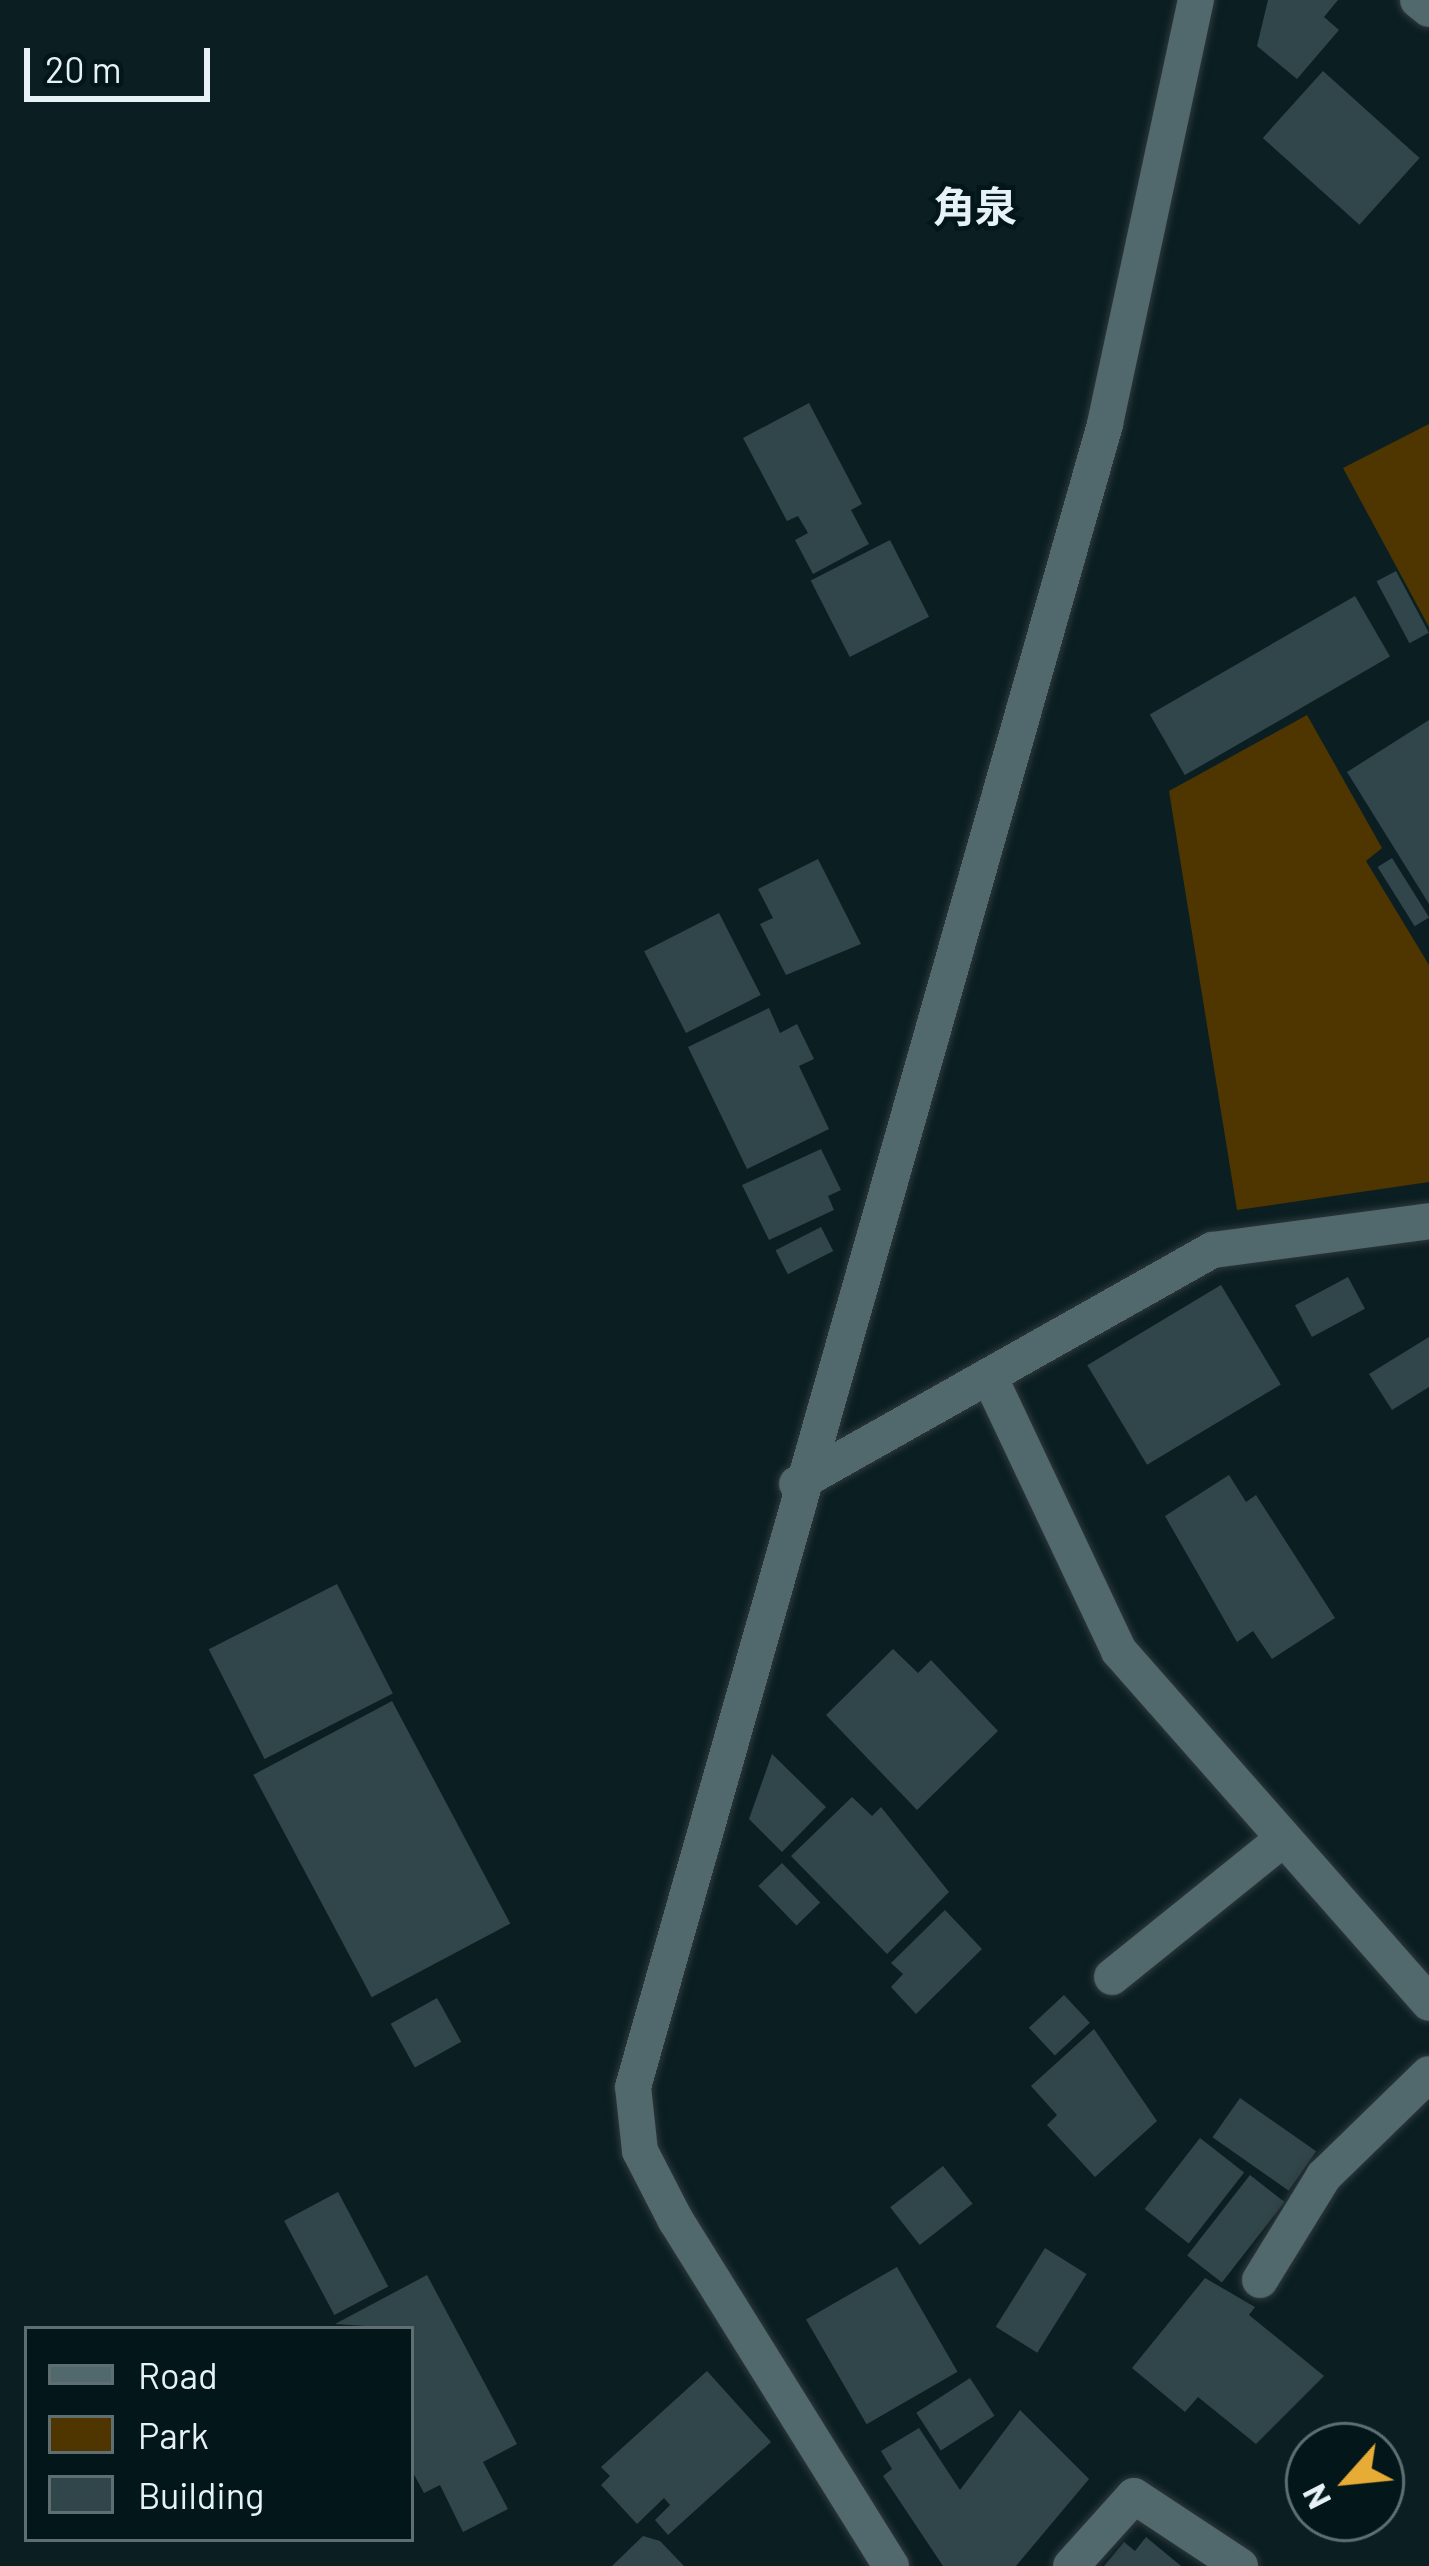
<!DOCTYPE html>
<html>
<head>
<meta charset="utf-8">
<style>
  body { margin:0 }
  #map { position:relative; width:1429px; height:2566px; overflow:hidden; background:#0b1f23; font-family:Barlow,"Noto Sans JP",sans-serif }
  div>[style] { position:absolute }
  .green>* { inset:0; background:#4f3600 }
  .building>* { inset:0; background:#31464a; transform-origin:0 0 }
  .roads { filter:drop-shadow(0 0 3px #2e383b) drop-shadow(0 0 3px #2e383b) }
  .lane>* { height:36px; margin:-18px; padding:0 18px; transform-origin:18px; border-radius:18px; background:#51686c }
  .street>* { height:36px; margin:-18px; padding:0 18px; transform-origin:18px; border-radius:18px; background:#51686c }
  span { translate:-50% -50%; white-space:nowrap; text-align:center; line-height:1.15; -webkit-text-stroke:9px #031619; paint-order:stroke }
  .quarter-label { font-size:42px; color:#e6f2f5; font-weight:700 }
  .legend { position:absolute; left:24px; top:2326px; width:390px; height:216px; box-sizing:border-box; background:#031619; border:3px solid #5e6e71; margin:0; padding:15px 21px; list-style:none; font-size:36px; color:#e6f2f5 }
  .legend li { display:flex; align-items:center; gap:24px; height:60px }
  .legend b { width:60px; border:3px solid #5e6e71 }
  .north { position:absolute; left:1285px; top:2422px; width:120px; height:120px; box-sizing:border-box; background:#031619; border:3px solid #5e6e71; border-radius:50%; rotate:243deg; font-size:33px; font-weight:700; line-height:48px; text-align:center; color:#e6f2f5 }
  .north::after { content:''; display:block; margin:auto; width:42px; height:54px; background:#e6ac36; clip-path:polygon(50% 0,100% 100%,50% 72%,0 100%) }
  .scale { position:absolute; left:24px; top:48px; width:186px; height:54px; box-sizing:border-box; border:6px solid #e6f2f5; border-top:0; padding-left:15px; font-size:36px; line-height:42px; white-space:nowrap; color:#e6f2f5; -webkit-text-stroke:9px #031619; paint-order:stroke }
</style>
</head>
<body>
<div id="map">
  <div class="green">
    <i style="clip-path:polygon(1429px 424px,1429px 627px,1343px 468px)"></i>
    <i style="clip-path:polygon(1307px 715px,1382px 848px,1366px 861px,1429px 965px,1429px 1182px,1237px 1210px,1169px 791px)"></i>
  </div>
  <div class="building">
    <i style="clip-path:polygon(1268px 0,1338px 0,1324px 17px,1339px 30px,1297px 79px,1257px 46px)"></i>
    <i style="left:1323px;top:71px;width:130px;height:90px;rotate:42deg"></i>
    <i style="clip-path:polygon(809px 403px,862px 504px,851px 510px,869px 544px,813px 574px,795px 540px,808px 533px,798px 516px,787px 521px,743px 438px)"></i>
    <i style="left:890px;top:540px;width:86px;height:89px;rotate:63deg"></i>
    <i style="left:1396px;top:571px;width:70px;height:22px;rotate:62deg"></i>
    <i style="left:1355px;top:596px;width:70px;height:237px;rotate:60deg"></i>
    <i style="clip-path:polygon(1429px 720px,1429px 904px,1347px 772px)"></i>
    <i style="left:1392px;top:858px;width:70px;height:17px;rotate:58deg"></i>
    <i style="clip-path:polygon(818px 859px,861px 944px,786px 975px,760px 924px,773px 918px,758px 889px)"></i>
    <i style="left:719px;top:913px;width:92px;height:84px;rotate:63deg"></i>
    <i style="clip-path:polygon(769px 1008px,780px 1033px,797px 1024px,814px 1059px,799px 1066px,829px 1129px,747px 1169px,688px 1047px)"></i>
    <i style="clip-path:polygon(821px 1149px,841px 1190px,828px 1196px,834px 1210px,769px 1240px,742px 1185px)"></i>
    <i style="left:821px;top:1227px;width:27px;height:51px;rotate:63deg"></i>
    <i style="left:1348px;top:1277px;width:36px;height:60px;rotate:62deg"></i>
    <i style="left:1221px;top:1285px;width:116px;height:156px;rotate:59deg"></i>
    <i style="clip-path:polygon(1429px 1337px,1429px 1387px,1392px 1410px,1369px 1374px)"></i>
    <i style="clip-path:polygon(1229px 1475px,1246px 1502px,1256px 1495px,1335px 1618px,1272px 1659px,1253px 1631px,1237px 1642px,1165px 1516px)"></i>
    <i style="left:337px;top:1584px;width:123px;height:144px;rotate:63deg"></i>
    <i style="clip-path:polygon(893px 1649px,918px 1673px,931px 1660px,998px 1731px,917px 1810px,826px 1715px)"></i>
    <i style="left:392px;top:1701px;width:252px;height:157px;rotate:62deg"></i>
    <i style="clip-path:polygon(772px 1754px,826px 1807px,782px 1852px,749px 1819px)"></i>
    <i style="clip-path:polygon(852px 1797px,872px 1816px,881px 1807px,949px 1892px,887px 1954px,791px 1856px)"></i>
    <i style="left:782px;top:1863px;width:55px;height:33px;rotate:46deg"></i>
    <i style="clip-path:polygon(945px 1910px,982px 1949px,916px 2014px,891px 1987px,903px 1974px,891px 1963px)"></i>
    <i style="left:1064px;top:1995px;width:38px;height:48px;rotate:47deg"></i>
    <i style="left:437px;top:1998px;width:50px;height:53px;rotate:61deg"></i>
    <i style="clip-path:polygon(1094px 2029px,1157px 2121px,1095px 2177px,1047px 2125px,1057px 2115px,1031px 2086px)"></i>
    <i style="left:1240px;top:2098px;width:93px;height:48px;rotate:35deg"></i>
    <i style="left:1200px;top:2138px;width:56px;height:90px;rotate:38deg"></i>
    <i style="left:943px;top:2166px;width:48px;height:67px;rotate:52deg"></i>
    <i style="left:1250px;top:2175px;width:44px;height:102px;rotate:38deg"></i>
    <i style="left:338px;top:2192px;width:107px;height:61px;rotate:62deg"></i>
    <i style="left:1045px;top:2248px;width:49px;height:93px;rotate:32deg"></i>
    <i style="left:897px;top:2267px;width:121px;height:105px;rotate:60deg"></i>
    <i style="clip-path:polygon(427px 2275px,517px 2444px,483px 2462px,508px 2509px,463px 2532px,440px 2485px,424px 2493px,411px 2469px,411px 2329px,335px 2324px)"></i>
    <i style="clip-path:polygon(1205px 2278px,1255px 2307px,1249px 2315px,1324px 2376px,1256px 2444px,1198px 2397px,1185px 2412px,1132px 2368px)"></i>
    <i style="clip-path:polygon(707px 2371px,771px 2442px,668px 2535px,655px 2520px,670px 2505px,664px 2498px,637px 2524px,601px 2485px,610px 2476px,601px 2467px)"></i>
    <i style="left:970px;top:2378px;width:45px;height:64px;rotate:57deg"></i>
    <i style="clip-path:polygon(1020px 2410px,1089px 2479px,1016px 2566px,943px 2566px,883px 2476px,892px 2469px,881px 2451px,919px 2428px,960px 2490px)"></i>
    <i style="clip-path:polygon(643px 2536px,660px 2541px,684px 2566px,612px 2566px)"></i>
    <i style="clip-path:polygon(1146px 2537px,1181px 2566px,1104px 2566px,1124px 2542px,1135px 2551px)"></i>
  </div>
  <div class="roads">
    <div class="lane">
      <i style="left:1112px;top:1977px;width:218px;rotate:-38.9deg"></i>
      <i style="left:1260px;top:2280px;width:122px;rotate:-58.4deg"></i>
      <i style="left:1324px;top:2176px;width:146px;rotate:-44.2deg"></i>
    </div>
    <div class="street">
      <i style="left:1418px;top:0;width:14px;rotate:39deg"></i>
      <i style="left:989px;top:1376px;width:304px;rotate:64.7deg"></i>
      <i style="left:1119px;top:1651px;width:469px;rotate:48.6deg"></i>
      <i style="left:797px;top:1484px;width:477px;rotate:-29.4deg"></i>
      <i style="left:1213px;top:1250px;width:218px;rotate:-7.6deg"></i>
      <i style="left:891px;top:2566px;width:407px;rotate:-121.9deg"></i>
      <i style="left:676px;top:2221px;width:79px;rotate:-117.2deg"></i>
      <i style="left:640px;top:2151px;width:64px;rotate:-96.2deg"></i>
      <i style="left:633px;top:2087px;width:1729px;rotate:-74.15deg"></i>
      <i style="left:1105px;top:424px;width:434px;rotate:-77.9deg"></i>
      <i style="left:1071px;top:2566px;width:94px;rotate:-48deg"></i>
      <i style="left:1134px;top:2496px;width:127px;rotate:33.4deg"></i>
    </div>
  </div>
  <div class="quarter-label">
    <span style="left:975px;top:205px">角泉</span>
  </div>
  <ul class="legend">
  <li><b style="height:15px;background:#51686c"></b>Road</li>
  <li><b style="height:33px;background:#4f3600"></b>Park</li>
  <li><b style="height:33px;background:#31464a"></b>Building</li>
  </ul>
  <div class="north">N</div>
  <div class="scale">20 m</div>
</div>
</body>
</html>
